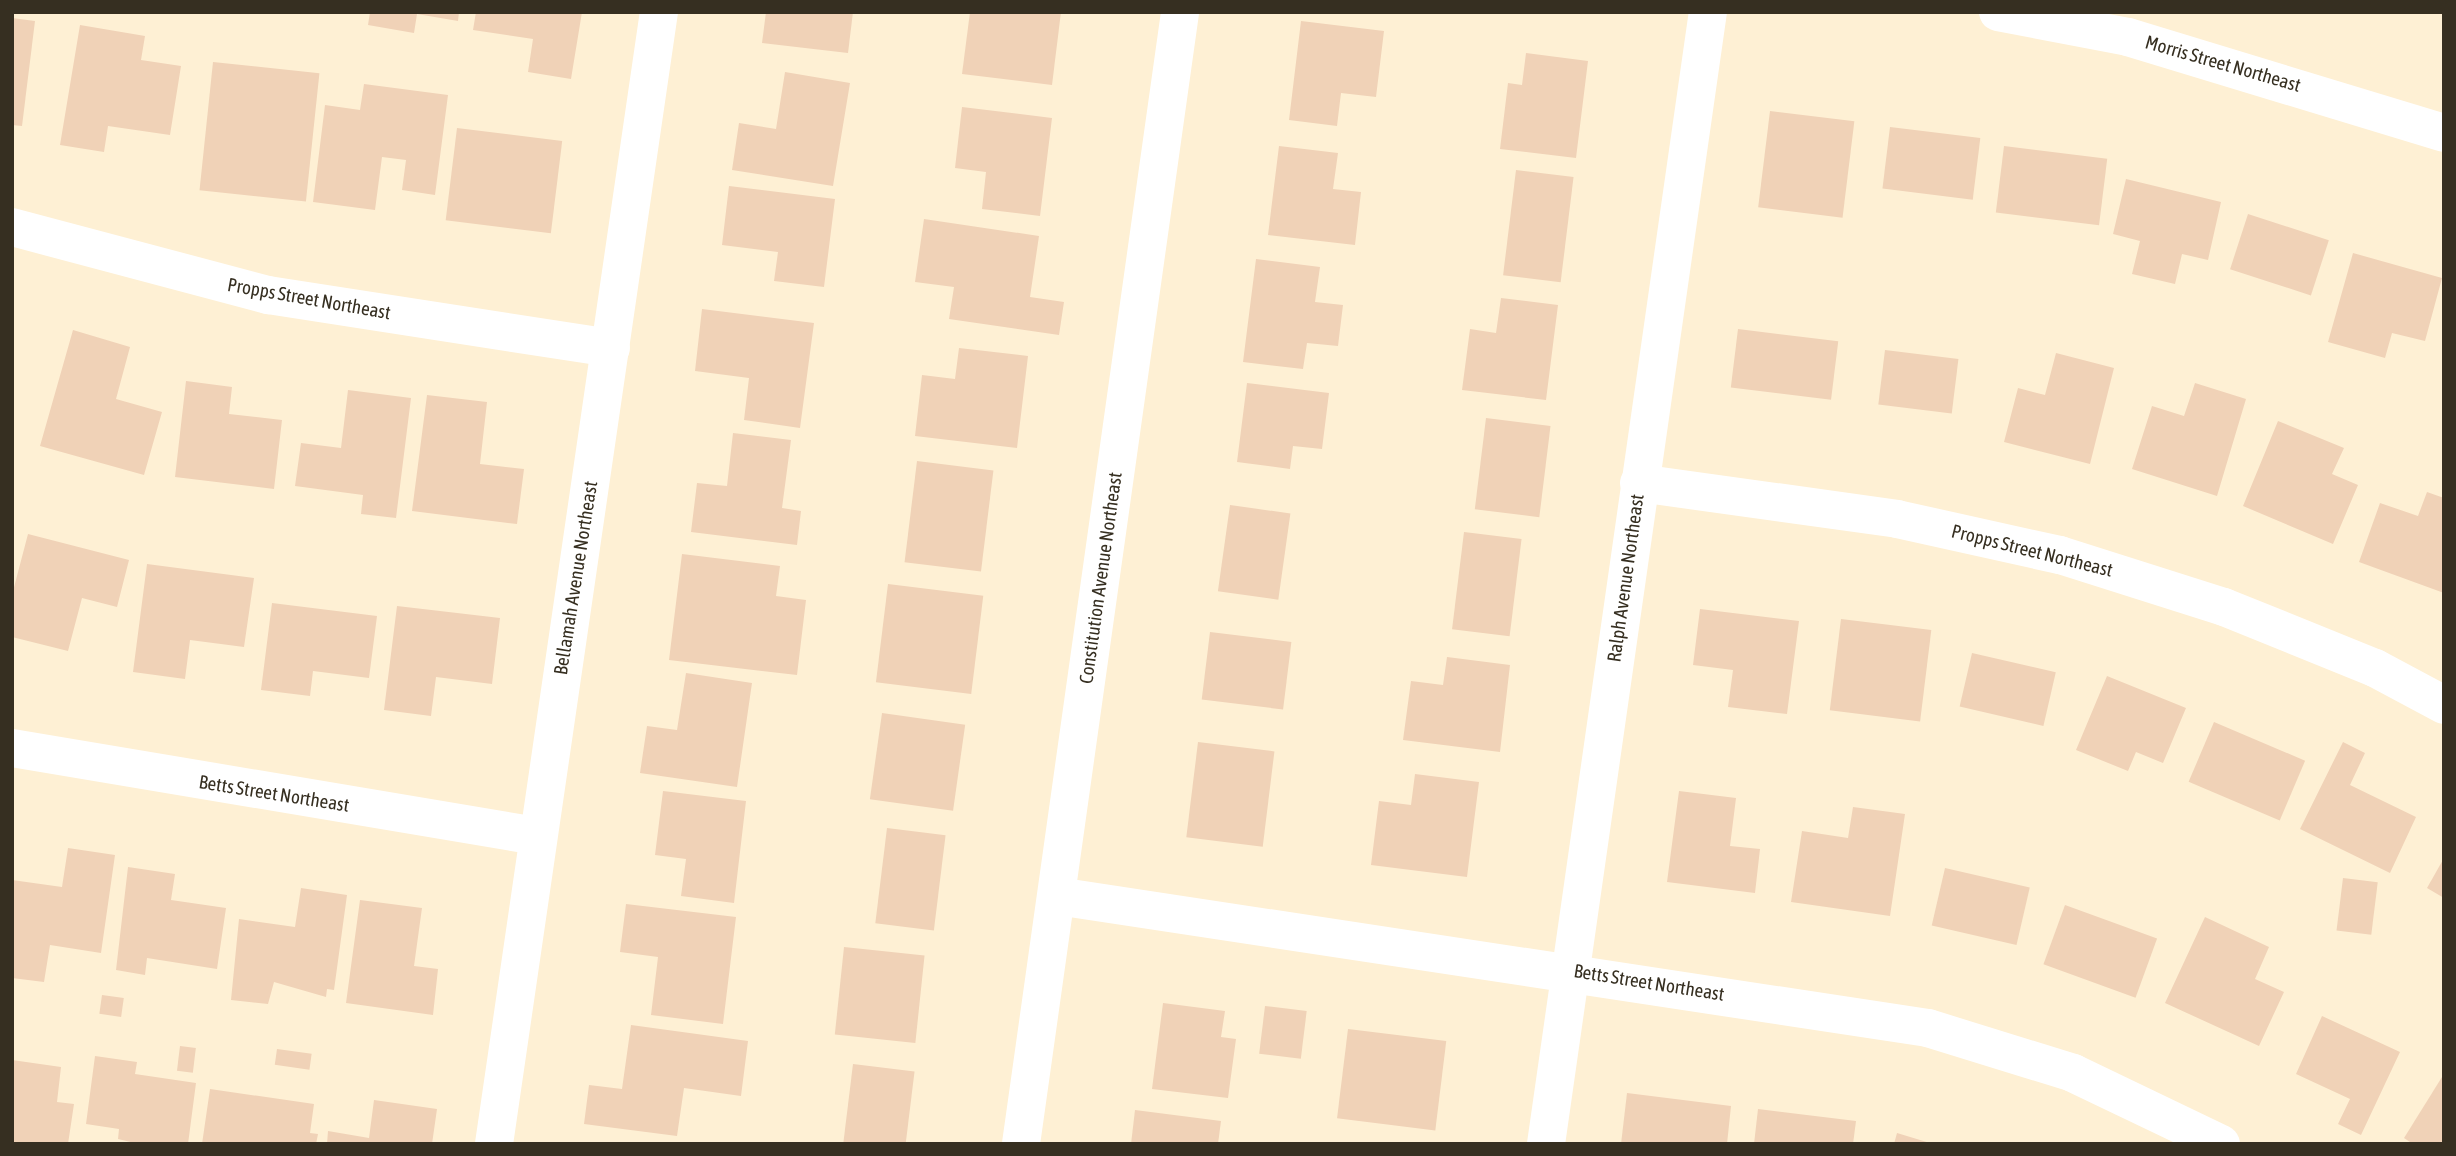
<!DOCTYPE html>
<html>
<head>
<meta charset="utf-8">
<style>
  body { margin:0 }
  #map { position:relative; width:2456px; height:1156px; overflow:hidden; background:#fef0d4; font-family:"Asap Condensed",sans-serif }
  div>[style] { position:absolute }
  .building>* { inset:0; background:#f0d2b7; transform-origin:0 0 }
  .minor>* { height:38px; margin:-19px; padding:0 19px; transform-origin:19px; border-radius:19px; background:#fff }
  .tertiary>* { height:38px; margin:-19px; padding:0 19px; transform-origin:19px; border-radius:19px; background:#fff }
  span { translate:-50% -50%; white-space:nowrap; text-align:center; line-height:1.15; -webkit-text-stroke:5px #fff; paint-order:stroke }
  .street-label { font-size:19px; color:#362f21 }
  .frame { position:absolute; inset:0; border:14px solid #362f21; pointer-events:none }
</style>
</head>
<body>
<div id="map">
  <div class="building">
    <i style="clip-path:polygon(370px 12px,459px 12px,458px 21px,417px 14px,414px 33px,368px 25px)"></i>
    <i style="clip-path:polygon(476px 12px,582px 12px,571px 79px,528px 72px,533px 39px,473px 30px)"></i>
    <i style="clip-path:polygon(766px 12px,853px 12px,848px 53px,762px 43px)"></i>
    <i style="clip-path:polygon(970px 12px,1061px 12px,1052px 85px,962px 74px)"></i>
    <i style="clip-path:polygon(12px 18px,35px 21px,22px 126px,12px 125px)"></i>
    <i style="clip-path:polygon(1301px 21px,1384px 31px,1376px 97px,1341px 93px,1337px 126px,1289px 120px)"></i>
    <i style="clip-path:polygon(80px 25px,145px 36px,141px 60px,181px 66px,170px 135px,108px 126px,104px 152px,60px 145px)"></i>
    <i style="clip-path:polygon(1526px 53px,1588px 61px,1576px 158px,1500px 149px,1508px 83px,1522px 85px)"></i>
    <i style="left:213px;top:62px;width:107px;height:129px;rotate:6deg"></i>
    <i style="clip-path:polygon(785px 72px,850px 83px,833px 186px,732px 170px,739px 123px,776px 129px)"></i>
    <i style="clip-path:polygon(364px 84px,448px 95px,435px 195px,402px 190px,406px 160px,382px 157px,375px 210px,313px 202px,325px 105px,360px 110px)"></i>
    <i style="clip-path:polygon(962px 107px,1052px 118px,1040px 216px,982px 209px,986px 172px,955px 168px)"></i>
    <i style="left:1770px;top:111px;width:85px;height:97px;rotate:7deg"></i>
    <i style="left:1890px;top:127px;width:91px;height:62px;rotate:7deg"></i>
    <i style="left:457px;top:128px;width:106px;height:93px;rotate:7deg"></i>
    <i style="clip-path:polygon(1279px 146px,1338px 153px,1333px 189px,1361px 192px,1355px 245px,1268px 235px)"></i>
    <i style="left:2004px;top:146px;width:104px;height:67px;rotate:7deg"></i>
    <i style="left:1516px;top:170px;width:58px;height:106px;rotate:7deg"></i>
    <i style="clip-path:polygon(2126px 179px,2221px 202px,2208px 260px,2182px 254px,2175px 284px,2132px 274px,2140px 241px,2113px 234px)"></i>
    <i style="clip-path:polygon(729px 186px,835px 199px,824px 287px,774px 281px,778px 252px,722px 245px)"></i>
    <i style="left:2248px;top:214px;width:85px;height:58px;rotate:18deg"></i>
    <i style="clip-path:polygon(924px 219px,1039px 236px,1030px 297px,1064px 302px,1059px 335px,949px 319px,954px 287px,915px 282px)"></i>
    <i style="clip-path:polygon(2353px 253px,2442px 278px,2425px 341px,2392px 333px,2385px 358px,2328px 342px)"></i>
    <i style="clip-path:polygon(1256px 259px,1320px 267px,1315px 302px,1343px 305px,1338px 346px,1307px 343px,1303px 369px,1243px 362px)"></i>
    <i style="clip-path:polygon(1501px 298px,1558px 305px,1546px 400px,1462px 390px,1470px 329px,1496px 333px)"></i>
    <i style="clip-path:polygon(702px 309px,814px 323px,800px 428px,744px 420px,749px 378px,695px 371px)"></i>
    <i style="left:1738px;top:329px;width:101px;height:59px;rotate:7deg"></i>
    <i style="clip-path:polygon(73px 330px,130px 347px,116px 399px,162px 412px,144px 475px,40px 446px)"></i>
    <i style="clip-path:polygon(959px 348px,1028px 356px,1017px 448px,915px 436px,922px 375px,955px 379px)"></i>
    <i style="left:1885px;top:350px;width:74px;height:55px;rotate:7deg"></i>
    <i style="clip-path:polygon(2056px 353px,2114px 368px,2090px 464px,2004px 442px,2018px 388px,2045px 395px)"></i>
    <i style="clip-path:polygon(186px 381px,232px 387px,229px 414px,282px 420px,274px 489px,175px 477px)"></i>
    <i style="clip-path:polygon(1247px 383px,1329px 393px,1322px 449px,1293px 446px,1290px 469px,1237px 462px)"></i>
    <i style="clip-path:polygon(2195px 383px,2246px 399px,2217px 496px,2132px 469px,2152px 406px,2184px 416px)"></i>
    <i style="clip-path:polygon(348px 390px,411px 398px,396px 518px,361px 514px,363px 495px,295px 486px,301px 443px,341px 448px)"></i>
    <i style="clip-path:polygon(427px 395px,487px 402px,480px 464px,524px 469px,517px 524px,412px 511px)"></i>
    <i style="left:1486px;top:418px;width:65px;height:92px;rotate:7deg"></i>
    <i style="clip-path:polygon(2278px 421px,2344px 448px,2332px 474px,2358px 485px,2333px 544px,2243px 506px)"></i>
    <i style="clip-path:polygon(733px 433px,791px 440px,782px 508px,801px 511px,797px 545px,691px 532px,697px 483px,727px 486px)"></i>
    <i style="left:917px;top:461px;width:77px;height:102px;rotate:7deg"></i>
    <i style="clip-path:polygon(2427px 492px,2444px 498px,2444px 593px,2359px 562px,2380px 503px,2418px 516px)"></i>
    <i style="left:1230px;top:505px;width:61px;height:87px;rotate:8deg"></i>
    <i style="left:1464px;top:532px;width:58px;height:98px;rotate:7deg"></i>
    <i style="clip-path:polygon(28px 534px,129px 560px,117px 607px,82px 598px,68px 651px,12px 637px,12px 595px)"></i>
    <i style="clip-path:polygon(682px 554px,780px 566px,776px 596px,806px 600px,797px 675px,669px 660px)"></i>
    <i style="clip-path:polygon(147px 564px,254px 578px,244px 647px,190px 640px,185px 679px,133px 672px)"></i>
    <i style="left:888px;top:584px;width:96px;height:99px;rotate:7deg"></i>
    <i style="clip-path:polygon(272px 603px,377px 616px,369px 678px,313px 671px,310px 696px,261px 690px)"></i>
    <i style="clip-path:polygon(397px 606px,500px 618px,492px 684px,436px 677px,431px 716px,384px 710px)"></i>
    <i style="clip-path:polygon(1700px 609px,1799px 621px,1787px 714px,1728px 707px,1733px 670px,1693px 665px)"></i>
    <i style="left:1841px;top:619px;width:91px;height:92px;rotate:7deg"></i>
    <i style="left:1210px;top:632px;width:82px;height:68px;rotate:7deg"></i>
    <i style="left:1972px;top:653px;width:86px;height:55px;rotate:13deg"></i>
    <i style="clip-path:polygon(1447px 657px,1510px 665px,1500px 752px,1403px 740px,1411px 681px,1443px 685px)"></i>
    <i style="clip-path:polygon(686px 673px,752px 683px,737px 787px,640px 773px,647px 726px,677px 730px)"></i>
    <i style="clip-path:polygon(2107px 676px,2186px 708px,2163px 763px,2136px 752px,2128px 771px,2076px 750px)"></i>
    <i style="left:882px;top:713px;width:84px;height:87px;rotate:8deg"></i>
    <i style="left:2214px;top:722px;width:99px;height:65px;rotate:23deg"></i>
    <i style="left:1198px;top:742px;width:77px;height:96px;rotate:7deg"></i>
    <i style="clip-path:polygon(2343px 742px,2365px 753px,2350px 785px,2416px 817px,2390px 873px,2300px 829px)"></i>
    <i style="clip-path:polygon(1415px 774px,1479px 782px,1467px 877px,1371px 865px,1379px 801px,1411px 805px)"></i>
    <i style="clip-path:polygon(663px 791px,746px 801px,734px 903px,681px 896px,686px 859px,655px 855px)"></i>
    <i style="clip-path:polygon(1679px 791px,1736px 798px,1730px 846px,1760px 849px,1755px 893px,1667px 882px)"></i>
    <i style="clip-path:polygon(1853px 807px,1905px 814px,1890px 916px,1791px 902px,1802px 831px,1848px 838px)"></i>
    <i style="left:887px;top:828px;width:59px;height:96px;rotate:7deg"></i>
    <i style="clip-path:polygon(68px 848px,115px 855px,101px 953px,50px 945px,44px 982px,12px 978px,12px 880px,62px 887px)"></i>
    <i style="clip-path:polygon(2444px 858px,2444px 898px,2427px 888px)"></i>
    <i style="clip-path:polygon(128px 867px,175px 874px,171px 900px,226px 908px,217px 969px,147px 958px,145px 975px,116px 970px)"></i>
    <i style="left:1945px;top:868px;width:87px;height:59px;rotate:13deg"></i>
    <i style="left:2343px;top:878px;width:35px;height:53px;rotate:7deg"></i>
    <i style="clip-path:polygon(301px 888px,347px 895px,334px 990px,327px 989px,326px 997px,274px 982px,268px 1004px,231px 1000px,239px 919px,295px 927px)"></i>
    <i style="clip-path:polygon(360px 900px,422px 908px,414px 966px,438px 969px,433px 1015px,346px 1003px)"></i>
    <i style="clip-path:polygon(626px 904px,736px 917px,723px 1024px,651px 1015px,658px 957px,620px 952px)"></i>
    <i style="left:2065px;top:905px;width:98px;height:63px;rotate:20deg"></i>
    <i style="clip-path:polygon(2205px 917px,2269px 947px,2255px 979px,2284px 992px,2259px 1046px,2165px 1003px)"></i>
    <i style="left:844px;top:947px;width:81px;height:88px;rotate:6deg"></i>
    <i style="left:102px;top:995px;width:22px;height:19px;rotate:8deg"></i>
    <i style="clip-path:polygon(1163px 1003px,1225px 1011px,1221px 1037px,1236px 1039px,1228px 1098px,1152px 1089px)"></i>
    <i style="left:1265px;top:1006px;width:42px;height:48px;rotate:7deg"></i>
    <i style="clip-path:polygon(2322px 1016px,2400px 1052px,2361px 1135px,2338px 1124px,2350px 1099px,2296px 1074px)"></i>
    <i style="clip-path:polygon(631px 1025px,748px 1041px,741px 1096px,684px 1088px,677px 1136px,584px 1124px,589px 1085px,622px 1089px)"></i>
    <i style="left:1348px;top:1029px;width:99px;height:90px;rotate:7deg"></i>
    <i style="left:180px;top:1046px;width:16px;height:25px;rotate:7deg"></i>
    <i style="left:277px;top:1049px;width:35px;height:16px;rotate:8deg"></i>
    <i style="clip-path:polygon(95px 1056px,137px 1062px,135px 1074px,196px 1083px,188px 1144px,139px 1144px,118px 1139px,119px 1129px,86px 1124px)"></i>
    <i style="clip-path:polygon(12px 1060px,61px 1067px,57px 1102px,74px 1104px,68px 1144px,12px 1144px)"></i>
    <i style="left:853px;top:1064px;width:62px;height:81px;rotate:7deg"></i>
    <i style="clip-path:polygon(2442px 1077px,2444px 1144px,2413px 1144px,2404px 1138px)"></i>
    <i style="clip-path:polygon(210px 1089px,314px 1104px,310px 1133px,318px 1134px,316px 1144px,202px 1144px)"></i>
    <i style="clip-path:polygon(1627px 1093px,1731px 1106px,1727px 1144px,1621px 1144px)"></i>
    <i style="clip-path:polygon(374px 1100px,437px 1109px,432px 1144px,327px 1144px,328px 1131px,369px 1138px)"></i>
    <i style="clip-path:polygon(1758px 1109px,1856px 1121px,1853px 1144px,1754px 1144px)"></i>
    <i style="clip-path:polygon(1135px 1110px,1221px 1121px,1218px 1144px,1131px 1144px)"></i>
    <i style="clip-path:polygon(1897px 1133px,1930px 1143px,1930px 1144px,1894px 1144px)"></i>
  </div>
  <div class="minor">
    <i style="left:12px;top:227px;width:265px;rotate:14.9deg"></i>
    <i style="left:268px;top:295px;width:347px;rotate:8.8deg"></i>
    <i style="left:1639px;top:483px;width:260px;rotate:7.9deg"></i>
    <i style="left:1897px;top:519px;width:167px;rotate:12.5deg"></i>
    <i style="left:2060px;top:555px;width:172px;rotate:17.6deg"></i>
    <i style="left:2224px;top:607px;width:163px;rotate:22deg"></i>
    <i style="left:2375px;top:668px;width:78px;rotate:28.2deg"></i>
    <i style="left:12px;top:748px;width:532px;rotate:9.52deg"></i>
    <i style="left:1057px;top:896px;width:881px;rotate:8.62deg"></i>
    <i style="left:1928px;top:1028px;width:152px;rotate:17.2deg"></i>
    <i style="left:2073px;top:1073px;width:164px;rotate:25.6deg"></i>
    <i style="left:494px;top:1144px;width:1144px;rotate:-81.71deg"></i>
    <i style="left:1546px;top:1144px;width:1144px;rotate:-81.86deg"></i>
  </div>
  <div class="tertiary">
    <i style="left:1998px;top:12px;width:132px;rotate:10.9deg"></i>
    <i style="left:2128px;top:37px;width:330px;rotate:16.9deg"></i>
    <i style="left:1021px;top:1144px;width:1143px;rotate:-82deg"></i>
  </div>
  <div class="street-label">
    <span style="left:2223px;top:64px;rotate:16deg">Morris Street Northeast</span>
    <span style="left:309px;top:299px;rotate:10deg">Propps Street Northeast</span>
    <span style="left:2032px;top:551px;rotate:14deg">Propps Street Northeast</span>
    <span style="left:576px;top:578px;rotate:-81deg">Bellamah Avenue Northeast</span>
    <span style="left:1101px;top:578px;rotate:-82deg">Constitution Avenue Northeast</span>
    <span style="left:1626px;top:578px;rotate:-82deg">Ralph Avenue Northeast</span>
    <span style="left:274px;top:794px;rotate:9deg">Betts Street Northeast</span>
    <span style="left:1649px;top:983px;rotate:9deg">Betts Street Northeast</span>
  </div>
  <div class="frame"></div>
</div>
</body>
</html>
